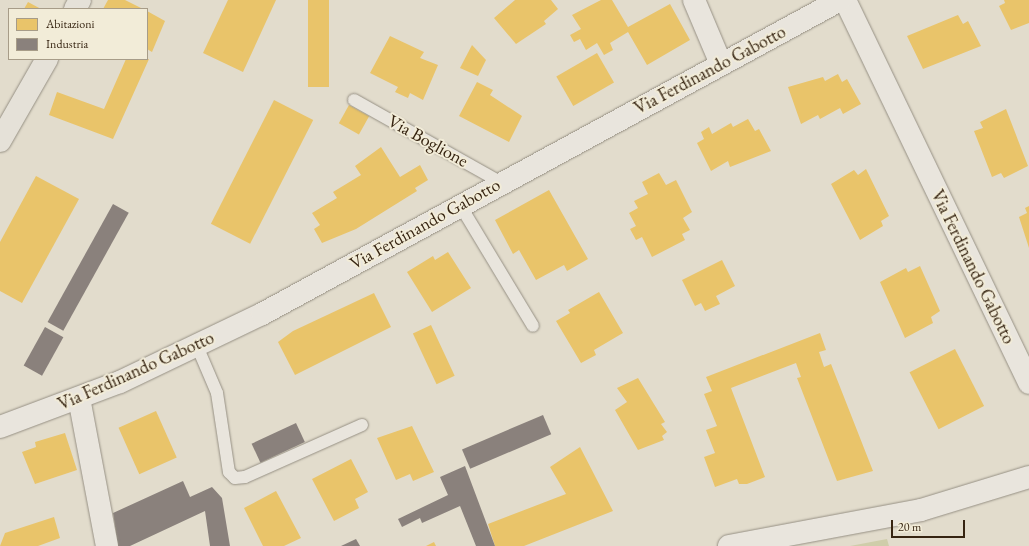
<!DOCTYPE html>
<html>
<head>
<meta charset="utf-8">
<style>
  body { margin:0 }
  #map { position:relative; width:1029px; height:546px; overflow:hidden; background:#e2dccc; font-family:"EB Garamond",serif }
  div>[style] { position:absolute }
  .green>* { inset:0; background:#cfcdaa }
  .homes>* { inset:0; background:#e9c46a; transform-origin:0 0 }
  .industry>* { inset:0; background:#8a817c; transform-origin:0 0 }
  .roads { filter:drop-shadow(0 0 1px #969084) drop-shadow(0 0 1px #969084) }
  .lane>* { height:12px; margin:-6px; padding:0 6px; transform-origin:6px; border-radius:6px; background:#e9e5dd }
  .street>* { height:22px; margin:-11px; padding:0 11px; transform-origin:11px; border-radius:11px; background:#e9e5dd }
  .primary>* { height:22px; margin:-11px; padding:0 11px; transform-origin:11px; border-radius:11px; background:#e5e1d8 }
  span { translate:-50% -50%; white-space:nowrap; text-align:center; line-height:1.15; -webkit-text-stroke:4px #f2ecd8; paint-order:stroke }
  .street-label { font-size:18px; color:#362411 }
  .legend { position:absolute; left:8px; top:8px; width:140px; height:52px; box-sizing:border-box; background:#f2ecd8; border:1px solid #a79c88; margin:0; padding:5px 7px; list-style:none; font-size:12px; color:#362411 }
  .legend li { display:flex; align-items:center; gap:8px; height:20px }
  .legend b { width:20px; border:1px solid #a79c88 }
  .scale { position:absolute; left:891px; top:520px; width:74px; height:18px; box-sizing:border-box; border:2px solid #362411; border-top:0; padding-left:5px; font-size:12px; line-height:14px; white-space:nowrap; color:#362411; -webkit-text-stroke:3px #f2ecd8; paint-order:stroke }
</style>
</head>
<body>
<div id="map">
  <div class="green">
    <i style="clip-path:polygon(887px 539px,889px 546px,850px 546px)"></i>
  </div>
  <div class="homes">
    <i style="clip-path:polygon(108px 0,125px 0,143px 9px,103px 9px)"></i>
    <i style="clip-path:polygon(228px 0,276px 0,243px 72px,203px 53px)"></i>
    <i style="left:308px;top:0;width:21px;height:87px"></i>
    <i style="clip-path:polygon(515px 0,551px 0,558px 9px,544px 21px,546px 24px,516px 44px,494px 18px)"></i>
    <i style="clip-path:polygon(601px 0,612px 0,628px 27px,670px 4px,690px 40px,647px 65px,628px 32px,610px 43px,613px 50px,604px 55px,597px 43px,586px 50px,580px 39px,574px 42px,570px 35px,581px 29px,572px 15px)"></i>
    <i style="clip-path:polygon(1004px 0,1029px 0,1029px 23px,1011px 30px,999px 6px,1005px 3px)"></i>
    <i style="clip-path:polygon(28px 2px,41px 9px,24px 9px)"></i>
    <i style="clip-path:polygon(147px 11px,165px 21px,152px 52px,147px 49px)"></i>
    <i style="clip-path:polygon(958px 15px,963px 24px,968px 21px,981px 46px,923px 69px,907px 36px)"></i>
    <i style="clip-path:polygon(390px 36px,424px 52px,420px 58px,438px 65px,423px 100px,410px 93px,408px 98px,395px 92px,398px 87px,370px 73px)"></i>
    <i style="clip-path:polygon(472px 45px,486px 60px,478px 76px,460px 68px)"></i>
    <i style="left:597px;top:53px;width:34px;height:47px;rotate:60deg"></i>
    <i style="clip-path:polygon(126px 59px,149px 59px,113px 139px,49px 115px,57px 92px,104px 109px)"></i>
    <i style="clip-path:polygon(838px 74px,842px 82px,847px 79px,861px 104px,843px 114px,840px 108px,820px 119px,818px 115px,801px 124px,788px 87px,823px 77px,825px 81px)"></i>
    <i style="clip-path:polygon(477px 82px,493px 90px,490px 95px,522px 116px,509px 142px,459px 116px)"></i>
    <i style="left:274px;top:100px;width:44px;height:139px;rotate:27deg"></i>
    <i style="left:349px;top:105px;width:23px;height:21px;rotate:29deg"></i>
    <i style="clip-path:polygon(1006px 109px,1028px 166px,1004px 178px,1001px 173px,992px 177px,974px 131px,983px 128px,980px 122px)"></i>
    <i style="clip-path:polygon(748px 119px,755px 131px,759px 129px,771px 151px,730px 167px,728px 161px,711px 171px,697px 143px,704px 139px,701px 132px,709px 127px,712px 134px,731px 123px,733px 127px)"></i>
    <i style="clip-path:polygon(381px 147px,400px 177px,420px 165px,428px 180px,415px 188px,417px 191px,356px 229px,322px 243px,314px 229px,320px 225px,312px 213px,337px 198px,333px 192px,361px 175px,355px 166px)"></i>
    <i style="clip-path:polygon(866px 169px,889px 216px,881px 221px,883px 226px,860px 240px,831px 184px,854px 170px,858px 175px)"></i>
    <i style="clip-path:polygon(659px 173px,666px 185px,676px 180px,692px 212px,683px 218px,690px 230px,682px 234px,685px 240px,652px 257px,642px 237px,636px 240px,630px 229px,636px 226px,629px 213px,638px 208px,634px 201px,648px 194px,642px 182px)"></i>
    <i style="clip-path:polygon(36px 176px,79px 199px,22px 303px,0 291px,0 242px)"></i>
    <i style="clip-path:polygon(549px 190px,588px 259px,567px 271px,564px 265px,536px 280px,519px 250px,513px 254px,495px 220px)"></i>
    <i style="clip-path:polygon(1029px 206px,1029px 248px,1019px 217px,1027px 213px,1025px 208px)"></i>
    <i style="clip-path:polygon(448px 252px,471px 288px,432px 312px,407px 272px,433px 256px,435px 260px)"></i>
    <i style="clip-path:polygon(722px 260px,735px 286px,716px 296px,720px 304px,705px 311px,701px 303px,695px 306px,682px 280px)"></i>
    <i style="clip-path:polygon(920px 266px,940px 311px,931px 317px,933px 323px,905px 338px,880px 282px,906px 268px,908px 272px)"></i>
    <i style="clip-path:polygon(599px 292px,623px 333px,594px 350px,596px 355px,581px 363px,556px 321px,570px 313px,568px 310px)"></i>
    <i style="clip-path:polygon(374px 293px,391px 327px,295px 375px,278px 342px,293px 331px)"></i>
    <i style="left:431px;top:325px;width:56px;height:20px;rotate:65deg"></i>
    <i style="clip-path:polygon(820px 333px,826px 350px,819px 352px,824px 367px,831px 364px,873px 471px,837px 481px,797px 378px,801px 377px,796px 363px,731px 388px,765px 477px,747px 484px,739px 484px,737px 479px,715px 487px,704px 457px,715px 453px,706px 430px,717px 426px,704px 394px,712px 391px,706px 377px)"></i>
    <i style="left:955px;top:349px;width:64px;height:51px;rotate:63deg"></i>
    <i style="clip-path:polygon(638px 378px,665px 422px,661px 424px,667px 432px,662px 436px,664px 440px,638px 450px,615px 410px,627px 402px,617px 388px)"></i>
    <i style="left:156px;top:411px;width:51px;height:41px;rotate:66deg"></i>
    <i style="clip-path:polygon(412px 426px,434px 472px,413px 481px,410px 474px,396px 480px,377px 438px)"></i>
    <i style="clip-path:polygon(65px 433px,77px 470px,35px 484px,22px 452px,36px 447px,35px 442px)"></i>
    <i style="clip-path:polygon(580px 447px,613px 511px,524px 546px,495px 546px,488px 524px,566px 494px,550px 467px)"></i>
    <i style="clip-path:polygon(351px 459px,368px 492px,355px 499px,359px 508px,334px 521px,312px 479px)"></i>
    <i style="clip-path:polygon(276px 491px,301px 538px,284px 546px,263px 546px,244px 508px)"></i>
    <i style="clip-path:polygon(54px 517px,60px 538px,38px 546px,0 546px,5px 533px)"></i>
    <i style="clip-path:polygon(434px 542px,436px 546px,426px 546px)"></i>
  </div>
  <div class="industry">
    <i style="left:113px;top:204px;width:18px;height:135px;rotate:29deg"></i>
    <i style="left:45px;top:327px;width:21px;height:44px;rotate:29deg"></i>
    <i style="left:543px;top:415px;width:21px;height:88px;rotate:67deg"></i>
    <i style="left:296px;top:423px;width:21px;height:49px;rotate:65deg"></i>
    <i style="clip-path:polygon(465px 466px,495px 546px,476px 546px,460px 506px,422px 523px,420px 518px,402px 527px,398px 519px,448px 495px,440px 477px)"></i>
    <i style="clip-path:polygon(183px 481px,190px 497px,212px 487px,222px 498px,230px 546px,210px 546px,205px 511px,130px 546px,118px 546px,113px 513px)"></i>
    <i style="clip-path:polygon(356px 539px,360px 546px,341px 546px)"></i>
  </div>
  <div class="roads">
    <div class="lane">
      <i style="left:354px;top:100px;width:170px;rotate:29.3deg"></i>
      <i style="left:460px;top:205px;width:141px;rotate:58.9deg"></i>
      <i style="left:197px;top:346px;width:51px;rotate:66.9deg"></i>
      <i style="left:217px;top:393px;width:80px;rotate:81.4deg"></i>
      <i style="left:229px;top:472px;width:8px;rotate:45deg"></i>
      <i style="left:235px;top:478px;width:10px;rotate:-6deg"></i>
      <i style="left:245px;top:477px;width:128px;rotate:-24deg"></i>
    </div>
    <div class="street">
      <i style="left:694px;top:0;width:69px;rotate:67.1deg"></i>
      <i style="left:845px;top:0;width:425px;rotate:64.3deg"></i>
      <i style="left:79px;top:398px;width:151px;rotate:79.3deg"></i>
      <i style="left:0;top:427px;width:128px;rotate:-20.6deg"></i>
      <i style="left:120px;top:382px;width:157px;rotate:-25.6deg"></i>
      <i style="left:262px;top:314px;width:658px;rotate:-28.51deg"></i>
      <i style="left:729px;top:546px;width:195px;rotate:-10.6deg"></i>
      <i style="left:921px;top:510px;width:113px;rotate:-17deg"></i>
    </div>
    <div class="primary">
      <i style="left:75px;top:9px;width:10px;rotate:-61deg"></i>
      <i style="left:0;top:141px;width:95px;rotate:-60.2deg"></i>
    </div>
  </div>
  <div class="street-label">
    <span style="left:710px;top:70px;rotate:-28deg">Via Ferdinando Gabotto</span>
    <span style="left:428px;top:141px;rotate:29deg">Via Boglione</span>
    <span style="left:425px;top:224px;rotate:-29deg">Via Ferdinando Gabotto</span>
    <span style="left:973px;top:267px;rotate:64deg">Via Ferdinando Gabotto</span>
    <span style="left:136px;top:371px;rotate:-24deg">Via Ferdinando Gabotto</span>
  </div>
  <ul class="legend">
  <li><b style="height:11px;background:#e9c46a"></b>Abitazioni</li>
  <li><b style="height:11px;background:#8a817c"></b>Industria</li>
  </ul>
  <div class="scale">20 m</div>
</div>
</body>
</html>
